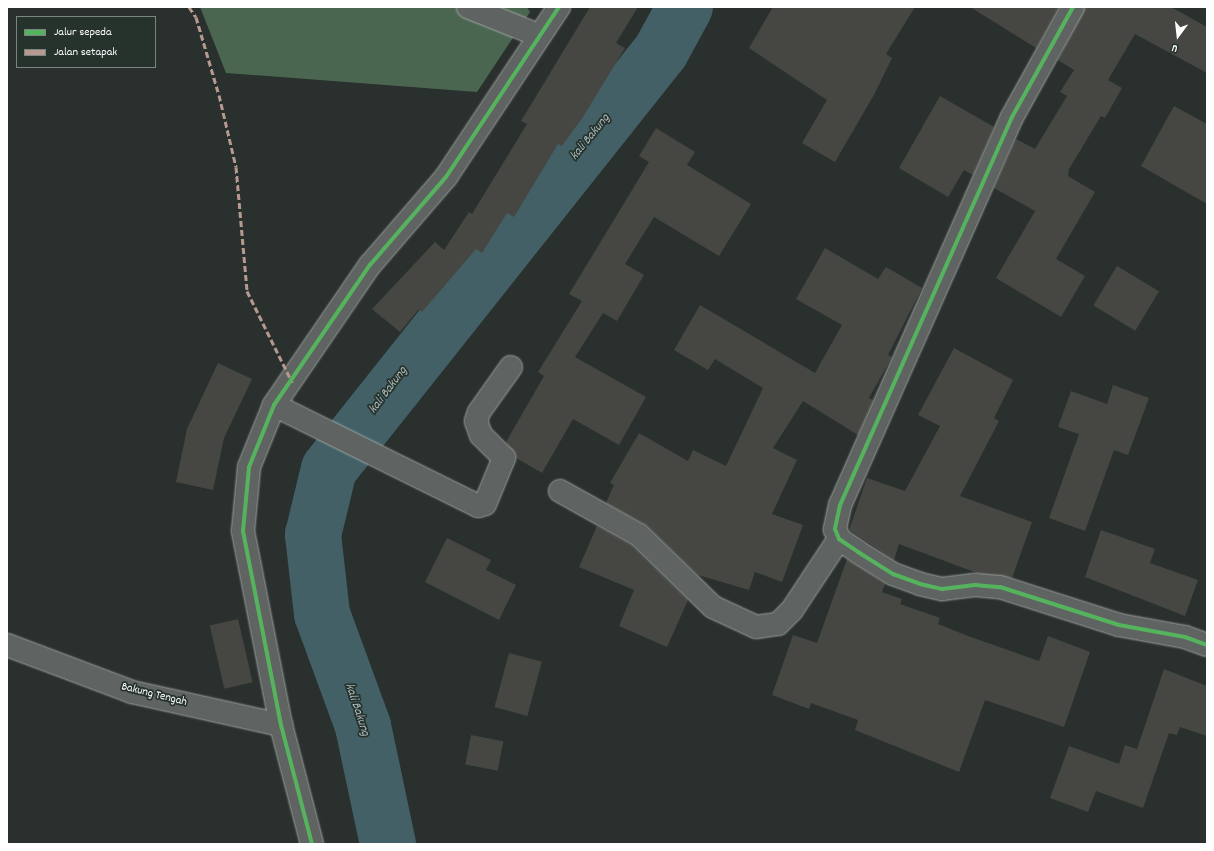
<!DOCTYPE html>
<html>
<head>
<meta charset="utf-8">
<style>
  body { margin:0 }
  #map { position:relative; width:1214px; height:851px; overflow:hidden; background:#29302d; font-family:Dekko,sans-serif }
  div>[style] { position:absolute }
  .green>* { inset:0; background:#4a6651 }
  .river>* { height:56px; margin:-28px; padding:0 28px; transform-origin:28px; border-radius:28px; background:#436066 }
  .building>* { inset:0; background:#464742; transform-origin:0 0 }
  .roads { filter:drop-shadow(0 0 1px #9fa2a0) drop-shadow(0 0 1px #9fa2a0) }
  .street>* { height:22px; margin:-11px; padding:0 11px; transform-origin:11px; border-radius:11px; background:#5f6362 }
  .quiet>* { height:3px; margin-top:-1.5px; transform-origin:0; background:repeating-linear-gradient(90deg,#b69a8f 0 6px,transparent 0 9px) }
  .cycleway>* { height:4px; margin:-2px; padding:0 2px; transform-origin:2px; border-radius:2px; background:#56b35d }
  span { translate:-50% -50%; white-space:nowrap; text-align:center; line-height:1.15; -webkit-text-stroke:3.5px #26332d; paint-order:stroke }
  .street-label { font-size:12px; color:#fff }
  .water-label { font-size:13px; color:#acbabd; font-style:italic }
  .frame { position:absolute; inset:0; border:8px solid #fff; pointer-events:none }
  .legend { position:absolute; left:16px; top:16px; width:140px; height:52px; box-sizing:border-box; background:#26332d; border:1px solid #7d8581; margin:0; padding:5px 7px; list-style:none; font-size:12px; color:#fff }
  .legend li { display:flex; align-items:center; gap:8px; height:20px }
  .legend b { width:20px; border:1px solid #7d8581 }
  .north { position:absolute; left:1158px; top:16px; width:40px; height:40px; -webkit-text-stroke:3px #26332d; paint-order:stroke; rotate:195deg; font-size:11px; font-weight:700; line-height:16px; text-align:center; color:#fff }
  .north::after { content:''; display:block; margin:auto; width:14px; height:18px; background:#fff; clip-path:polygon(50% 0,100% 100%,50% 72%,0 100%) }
</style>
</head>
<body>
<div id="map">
  <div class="green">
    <i style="clip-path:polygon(200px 7px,527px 7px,530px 12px,477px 92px,226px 73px)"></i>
  </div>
  <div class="river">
    <i style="left:388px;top:844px;width:121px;rotate:-102deg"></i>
    <i style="left:363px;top:726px;width:119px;rotate:-110.1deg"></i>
    <i style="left:322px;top:614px;width:80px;rotate:-96.5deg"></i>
    <i style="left:313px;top:535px;width:68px;rotate:-76.4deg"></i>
    <i style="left:329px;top:469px;width:534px;rotate:-51.54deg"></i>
    <i style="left:661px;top:51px;width:50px;rotate:-61.4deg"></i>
  </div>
  <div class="building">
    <i style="clip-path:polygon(590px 7px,638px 7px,616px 43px,625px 48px,583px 117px,562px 146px,558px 144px,514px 217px,507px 213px,482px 253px,476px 249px,422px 312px,419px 309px,400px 332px,372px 309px,435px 242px,444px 250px,469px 212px,472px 214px,527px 124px,521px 121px)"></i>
    <i style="clip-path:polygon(773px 7px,915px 7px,886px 54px,892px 58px,875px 93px,835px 162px,802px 143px,827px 100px,749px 48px)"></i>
    <i style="clip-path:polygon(970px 7px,1059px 7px,1036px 48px)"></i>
    <i style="clip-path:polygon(1085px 7px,1171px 7px,1207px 27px,1207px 73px,1135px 34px,1108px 80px,1122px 88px,1105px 118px,1101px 116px,1069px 169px,1068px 176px,1095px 192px,1056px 259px,1085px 276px,1061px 317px,996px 278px,1035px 211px,994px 188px,1016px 139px,1035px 149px,1067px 96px,1060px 92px,1074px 70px,1058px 60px)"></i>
    <i style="clip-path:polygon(940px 96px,994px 127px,973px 175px,964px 170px,948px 197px,899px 168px)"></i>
    <i style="clip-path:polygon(1174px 106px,1207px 124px,1207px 204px,1141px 166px)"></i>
    <i style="clip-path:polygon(656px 128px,695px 152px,687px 165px,751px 204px,719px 256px,654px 217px,625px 264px,644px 275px,617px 321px,603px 313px,575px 357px,646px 397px,619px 445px,573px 419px,542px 473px,516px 458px,506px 442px,544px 376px,538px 372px,582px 301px,569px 294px,649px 162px,639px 156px)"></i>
    <i style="clip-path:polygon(825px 248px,878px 279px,886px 267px,922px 288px,888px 355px,892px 357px,869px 398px,873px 400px,858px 435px,803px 401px,773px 448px,797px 460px,772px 514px,803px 525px,782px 582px,755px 572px,749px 590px,698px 575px,648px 526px,606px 503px,614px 485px,610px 483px,639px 433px,688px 461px,693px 450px,726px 466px,763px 388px,715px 359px,708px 370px,674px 350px,700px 305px,815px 373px,842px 325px,796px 299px)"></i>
    <i style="left:1117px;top:266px;width:49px;height:46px;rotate:31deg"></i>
    <i style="clip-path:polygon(954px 348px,1013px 380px,994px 418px,999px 421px,960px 496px,1032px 522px,1012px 578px,977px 573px,899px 544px,894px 560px,849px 530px,867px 478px,905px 491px,940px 426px,918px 415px)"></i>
    <i style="clip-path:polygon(218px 363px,252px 379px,224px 438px,213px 490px,176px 482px,187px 429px)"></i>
    <i style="clip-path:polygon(1113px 385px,1149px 398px,1128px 455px,1114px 450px,1085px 531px,1049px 518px,1079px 434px,1058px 427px,1071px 391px,1107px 404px)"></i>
    <i style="clip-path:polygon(597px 526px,631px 545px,688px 600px,667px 647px,619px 626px,634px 590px,579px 567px)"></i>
    <i style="clip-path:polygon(1101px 530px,1155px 549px,1150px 563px,1198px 580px,1185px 616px,1085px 577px)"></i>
    <i style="clip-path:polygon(447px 538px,491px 560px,486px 570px,516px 585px,499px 620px,425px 582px)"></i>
    <i style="clip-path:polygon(847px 559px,885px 584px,882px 592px,902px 599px,900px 604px,940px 618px,938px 624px,968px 636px,1039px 661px,1048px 636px,1090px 652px,1064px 727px,985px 700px,959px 772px,855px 730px,858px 720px,811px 703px,809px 709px,772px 695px,793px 635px,817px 643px)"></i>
    <i style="left:238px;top:619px;width:65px;height:29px;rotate:77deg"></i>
    <i style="left:509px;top:653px;width:34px;height:56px;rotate:15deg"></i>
    <i style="clip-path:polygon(1164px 669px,1207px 686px,1207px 736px,1180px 727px,1177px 735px,1169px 733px,1143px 808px,1096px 791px,1088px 812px,1050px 798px,1069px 746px,1119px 764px,1125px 745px,1137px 749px)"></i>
    <i style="left:471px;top:735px;width:33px;height:30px;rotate:11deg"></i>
  </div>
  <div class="roads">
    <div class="street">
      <i style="left:468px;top:7px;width:75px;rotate:21.8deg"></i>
      <i style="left:1073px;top:7px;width:126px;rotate:119deg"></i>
      <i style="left:1012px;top:117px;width:424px;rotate:113.9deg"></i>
      <i style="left:840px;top:505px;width:25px;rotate:102deg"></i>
      <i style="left:835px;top:529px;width:11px;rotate:68deg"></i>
      <i style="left:839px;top:539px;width:23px;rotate:34deg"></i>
      <i style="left:858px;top:552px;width:41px;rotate:32.2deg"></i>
      <i style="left:893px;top:574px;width:29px;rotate:20deg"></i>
      <i style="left:920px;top:584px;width:23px;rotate:13deg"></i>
      <i style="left:942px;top:589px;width:33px;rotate:-7deg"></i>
      <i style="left:975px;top:585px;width:25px;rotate:5deg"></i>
      <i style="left:1000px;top:587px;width:125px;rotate:17.7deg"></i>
      <i style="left:1119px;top:625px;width:67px;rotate:10.3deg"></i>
      <i style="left:1185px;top:637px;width:23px;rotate:20deg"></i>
      <i style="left:274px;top:405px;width:228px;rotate:26.3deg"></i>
      <i style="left:478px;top:506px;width:7px;rotate:-16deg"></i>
      <i style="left:485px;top:504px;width:50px;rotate:-67.6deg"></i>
      <i style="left:504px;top:458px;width:33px;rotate:-135deg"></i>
      <i style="left:481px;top:435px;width:15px;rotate:-110deg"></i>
      <i style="left:476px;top:421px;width:9px;rotate:-72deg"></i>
      <i style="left:479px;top:412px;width:55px;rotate:-54.6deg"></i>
      <i style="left:560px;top:491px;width:90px;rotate:29.1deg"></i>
      <i style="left:639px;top:535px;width:103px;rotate:44.2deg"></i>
      <i style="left:713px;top:607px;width:47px;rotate:24.9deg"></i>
      <i style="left:756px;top:627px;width:22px;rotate:-8deg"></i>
      <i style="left:778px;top:624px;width:20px;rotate:-45deg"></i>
      <i style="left:792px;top:610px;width:85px;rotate:-56.5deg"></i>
      <i style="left:7px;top:645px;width:134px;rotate:20.6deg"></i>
      <i style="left:132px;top:692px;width:153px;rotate:12.5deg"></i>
      <i style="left:312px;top:844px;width:123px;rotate:-104.6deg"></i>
      <i style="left:281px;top:725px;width:198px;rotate:-101.1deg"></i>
      <i style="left:243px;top:531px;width:64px;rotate:-84.6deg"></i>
      <i style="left:249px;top:467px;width:67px;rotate:-68deg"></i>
      <i style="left:274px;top:405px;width:170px;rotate:-55.6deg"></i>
      <i style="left:370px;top:265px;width:116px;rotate:-49.2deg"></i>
      <i style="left:446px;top:177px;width:204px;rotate:-56.4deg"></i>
    </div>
  </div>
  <div class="quiet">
    <i style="left:189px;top:7px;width:12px;rotate:55deg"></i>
    <i style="left:196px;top:17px;width:81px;rotate:73.6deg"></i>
    <i style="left:219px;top:95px;width:74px;rotate:76.7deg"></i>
    <i style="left:236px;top:167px;width:124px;rotate:84.9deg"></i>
    <i style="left:247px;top:291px;width:102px;rotate:63.7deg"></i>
  </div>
  <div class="cycleway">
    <i style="left:1073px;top:7px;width:126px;rotate:119deg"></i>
    <i style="left:1012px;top:117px;width:424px;rotate:113.9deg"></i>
    <i style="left:840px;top:505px;width:25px;rotate:102deg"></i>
    <i style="left:835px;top:529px;width:11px;rotate:68deg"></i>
    <i style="left:839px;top:539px;width:23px;rotate:34deg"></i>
    <i style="left:858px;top:552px;width:41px;rotate:32.2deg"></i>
    <i style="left:893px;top:574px;width:29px;rotate:20deg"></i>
    <i style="left:920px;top:584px;width:23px;rotate:13deg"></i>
    <i style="left:942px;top:589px;width:33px;rotate:-7deg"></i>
    <i style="left:975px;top:585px;width:25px;rotate:5deg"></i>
    <i style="left:1000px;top:587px;width:125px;rotate:17.7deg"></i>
    <i style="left:1119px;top:625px;width:67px;rotate:10.3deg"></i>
    <i style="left:1185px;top:637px;width:23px;rotate:20deg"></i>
    <i style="left:312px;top:844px;width:123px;rotate:-104.6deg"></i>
    <i style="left:281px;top:725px;width:198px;rotate:-101.1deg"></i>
    <i style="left:243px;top:531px;width:64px;rotate:-84.6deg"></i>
    <i style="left:249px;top:467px;width:67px;rotate:-68deg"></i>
    <i style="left:274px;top:405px;width:170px;rotate:-55.6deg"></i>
    <i style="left:370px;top:265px;width:116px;rotate:-49.2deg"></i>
    <i style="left:446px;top:177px;width:204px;rotate:-56.4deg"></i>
  </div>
  <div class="street-label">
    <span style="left:154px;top:695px;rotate:14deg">Bakung Tengah</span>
  </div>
  <div class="water-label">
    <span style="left:591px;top:138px;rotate:-51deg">kali Bakung</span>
    <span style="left:389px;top:391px;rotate:-53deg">kali Bakung</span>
    <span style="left:356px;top:710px;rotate:72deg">kali Bakung</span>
  </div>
  <div class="frame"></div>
  <ul class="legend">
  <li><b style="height:5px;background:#56b35d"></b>Jalur sepeda</li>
  <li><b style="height:5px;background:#b69a8f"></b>Jalan setapak</li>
  </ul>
  <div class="north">U</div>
</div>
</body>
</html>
